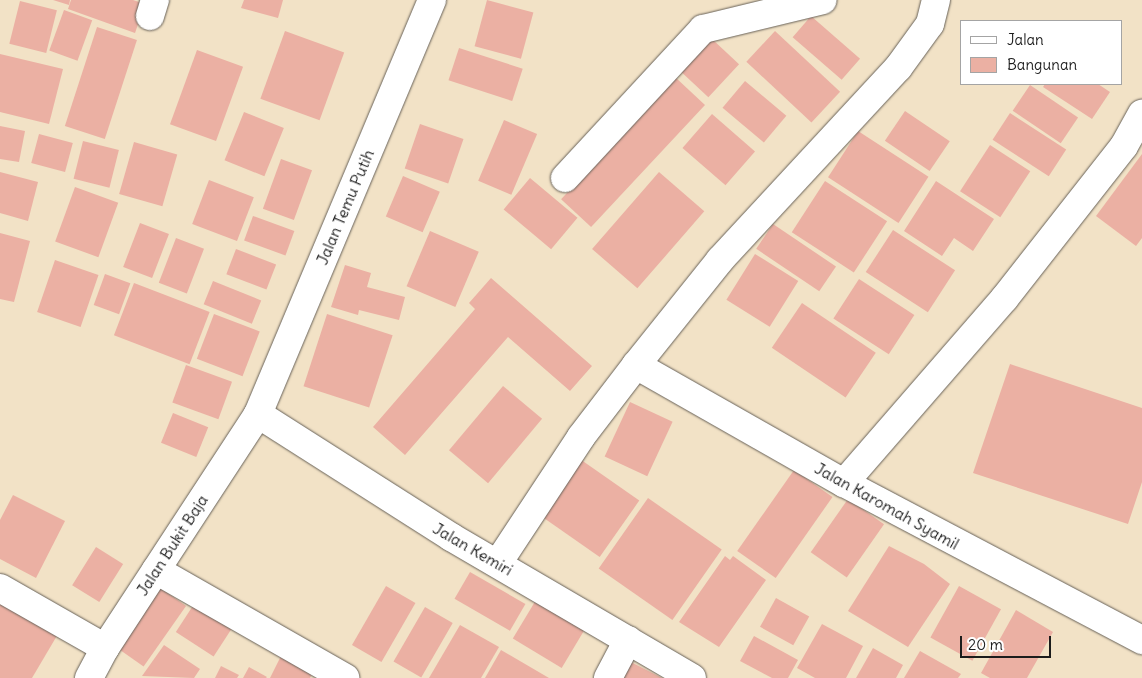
<!DOCTYPE html>
<html>
<head>
<meta charset="utf-8">
<style>
  body { margin:0 }
  #map { position:relative; width:1142px; height:678px; overflow:hidden; background:#f2e2c6; font-family:Delius,sans-serif }
  div>[style] { position:absolute }
  .building>* { inset:0; background:#ebb0a3; transform-origin:0 0 }
  .roads { filter:drop-shadow(0 0 1px #676158) drop-shadow(0 0 1px #676158) }
  .minor>* { height:28px; margin:-14px; padding:0 14px; transform-origin:14px; border-radius:14px; background:#fff }
  span { translate:-50% -50%; white-space:nowrap; text-align:center; line-height:1.15; -webkit-text-stroke:4px #fff; paint-order:stroke }
  .street-label { font-size:16px; color:#1c1c1c }
  .legend { position:absolute; left:960px; top:20px; width:162px; height:65px; box-sizing:border-box; background:#fff; border:1px solid #a4a4a4; margin:0; padding:6px 9px; list-style:none; font-size:15px; color:#1c1c1c }
  .legend li { display:flex; align-items:center; gap:10px; height:25px }
  .legend b { width:25px; border:1px solid #a4a4a4 }
  .scale { position:absolute; left:960px; top:636px; width:91px; height:22px; box-sizing:border-box; border:2px solid #1c1c1c; border-top:0; padding-left:6px; font-size:15px; line-height:18px; white-space:nowrap; color:#1c1c1c; -webkit-text-stroke:4px #fff; paint-order:stroke }
</style>
</head>
<body>
<div id="map">
  <div class="building">
    <i style="clip-path:polygon(53px 0,70px 0,69px 5px)"></i>
    <i style="clip-path:polygon(71px 0,133px 0,145px 4px,135px 33px,68px 9px)"></i>
    <i style="clip-path:polygon(244px 0,283px 0,278px 18px,241px 8px)"></i>
    <i style="left:487px;top:0;width:48px;height:48px;rotate:15deg"></i>
    <i style="left:20px;top:1px;width:38px;height:44px;rotate:14deg"></i>
    <i style="left:64px;top:10px;width:30px;height:43px;rotate:20deg"></i>
    <i style="left:811px;top:16px;width:65px;height:28px;rotate:41deg"></i>
    <i style="left:97px;top:27px;width:42px;height:104px;rotate:18deg"></i>
    <i style="left:285px;top:31px;width:63px;height:72px;rotate:20deg"></i>
    <i style="left:775px;top:31px;width:89px;height:42px;rotate:43deg"></i>
    <i style="left:712px;top:39px;width:37px;height:45px;rotate:43deg"></i>
    <i style="left:459px;top:48px;width:67px;height:34px;rotate:18deg"></i>
    <i style="left:197px;top:50px;width:49px;height:79px;rotate:20deg"></i>
    <i style="clip-path:polygon(0 54px,63px 69px,49px 124px,0 112px)"></i>
    <i style="left:675px;top:77px;width:41px;height:167px;rotate:43deg"></i>
    <i style="left:745px;top:81px;width:54px;height:35px;rotate:40deg"></i>
    <i style="clip-path:polygon(1045px 84px,1098px 84px,1110px 92px,1092px 119px,1043px 87px)"></i>
    <i style="left:1030px;top:85px;width:58px;height:31px;rotate:34deg"></i>
    <i style="left:905px;top:111px;width:54px;height:36px;rotate:34deg"></i>
    <i style="left:244px;top:112px;width:43px;height:52px;rotate:22deg"></i>
    <i style="left:1010px;top:113px;width:67px;height:32px;rotate:33deg"></i>
    <i style="left:712px;top:114px;width:57px;height:45px;rotate:41deg"></i>
    <i style="left:504px;top:120px;width:36px;height:66px;rotate:23deg"></i>
    <i style="left:420px;top:124px;width:46px;height:47px;rotate:19deg"></i>
    <i style="clip-path:polygon(0 126px,25px 131px,19px 162px,0 159px)"></i>
    <i style="left:858px;top:131px;width:84px;height:55px;rotate:33deg"></i>
    <i style="left:39px;top:134px;width:35px;height:30px;rotate:15deg"></i>
    <i style="left:83px;top:141px;width:37px;height:39px;rotate:14deg"></i>
    <i style="left:134px;top:142px;width:45px;height:54px;rotate:16deg"></i>
    <i style="left:990px;top:145px;width:48px;height:55px;rotate:33deg"></i>
    <i style="clip-path:polygon(1142px 154px,1142px 238px,1136px 246px,1096px 216px)"></i>
    <i style="left:281px;top:159px;width:33px;height:53px;rotate:20deg"></i>
    <i style="clip-path:polygon(0 172px,38px 182px,28px 221px,0 213px)"></i>
    <i style="left:659px;top:172px;width:60px;height:102px;rotate:41deg"></i>
    <i style="left:403px;top:176px;width:40px;height:44px;rotate:23deg"></i>
    <i style="left:530px;top:178px;width:62px;height:41px;rotate:40deg"></i>
    <i style="left:209px;top:180px;width:48px;height:47px;rotate:21deg"></i>
    <i style="left:825px;top:181px;width:74px;height:61px;rotate:33deg"></i>
    <i style="clip-path:polygon(936px 181px,994px 219px,973px 251px,954px 238px,942px 256px,904px 231px)"></i>
    <i style="left:75px;top:187px;width:46px;height:58px;rotate:20deg"></i>
    <i style="left:253px;top:216px;width:44px;height:26px;rotate:20deg"></i>
    <i style="left:140px;top:223px;width:31px;height:47px;rotate:21deg"></i>
    <i style="left:773px;top:224px;width:76px;height:30px;rotate:34deg"></i>
    <i style="left:893px;top:230px;width:74px;height:50px;rotate:33deg"></i>
    <i style="left:430px;top:231px;width:53px;height:60px;rotate:23deg"></i>
    <i style="clip-path:polygon(0 233px,30px 241px,14px 302px,0 299px)"></i>
    <i style="left:176px;top:238px;width:30px;height:48px;rotate:21deg"></i>
    <i style="left:236px;top:249px;width:43px;height:27px;rotate:21deg"></i>
    <i style="left:755px;top:254px;width:51px;height:54px;rotate:32deg"></i>
    <i style="left:55px;top:260px;width:46px;height:55px;rotate:19deg"></i>
    <i style="clip-path:polygon(345px 265px,371px 273px,367px 287px,405px 297px,399px 320px,359px 310px,358px 315px,331px 307px)"></i>
    <i style="left:105px;top:274px;width:27px;height:33px;rotate:20deg"></i>
    <i style="clip-path:polygon(491px 278px,592px 366px,570px 391px,508px 337px,405px 455px,373px 427px,475px 309px,469px 303px)"></i>
    <i style="left:859px;top:279px;width:66px;height:47px;rotate:33deg"></i>
    <i style="left:213px;top:281px;width:52px;height:25px;rotate:22deg"></i>
    <i style="left:134px;top:283px;width:81px;height:56px;rotate:21deg"></i>
    <i style="left:802px;top:303px;width:89px;height:54px;rotate:34deg"></i>
    <i style="left:214px;top:314px;width:49px;height:48px;rotate:21deg"></i>
    <i style="left:327px;top:314px;width:69px;height:76px;rotate:18deg"></i>
    <i style="clip-path:polygon(1010px 364px,1142px 408px,1142px 482px,1128px 524px,973px 473px)"></i>
    <i style="left:186px;top:365px;width:49px;height:40px;rotate:20deg"></i>
    <i style="left:503px;top:386px;width:51px;height:84px;rotate:40deg"></i>
    <i style="left:630px;top:402px;width:47px;height:60px;rotate:25deg"></i>
    <i style="left:173px;top:413px;width:38px;height:32px;rotate:22deg"></i>
    <i style="left:577px;top:457px;width:76px;height:69px;rotate:35deg"></i>
    <i style="left:794px;top:470px;width:47px;height:99px;rotate:35deg"></i>
    <i style="clip-path:polygon(13px 495px,65px 521px,36px 578px,0 559px,0 520px)"></i>
    <i style="left:648px;top:498px;width:90px;height:86px;rotate:35deg"></i>
    <i style="left:848px;top:499px;width:44px;height:65px;rotate:35deg"></i>
    <i style="clip-path:polygon(889px 546px,924px 564px,950px 584px,908px 647px,848px 611px)"></i>
    <i style="left:96px;top:547px;width:32px;height:45px;rotate:32deg"></i>
    <i style="clip-path:polygon(725px 556px,730px 560px,733px 556px,766px 580px,719px 647px,679px 622px)"></i>
    <i style="left:470px;top:572px;width:64px;height:31px;rotate:30deg"></i>
    <i style="left:386px;top:586px;width:34px;height:68px;rotate:30deg"></i>
    <i style="left:959px;top:586px;width:48px;height:59px;rotate:29deg"></i>
    <i style="left:159px;top:587px;width:33px;height:74px;rotate:35deg"></i>
    <i style="left:776px;top:598px;width:38px;height:33px;rotate:29deg"></i>
    <i style="clip-path:polygon(0 599px,58px 634px,32px 678px,0 678px)"></i>
    <i style="left:536px;top:600px;width:57px;height:45px;rotate:31deg"></i>
    <i style="left:196px;top:601px;width:45px;height:37px;rotate:33deg"></i>
    <i style="left:425px;top:607px;width:32px;height:63px;rotate:30deg"></i>
    <i style="clip-path:polygon(1016px 610px,1053px 632px,1027px 678px,990px 678px,981px 673px)"></i>
    <i style="clip-path:polygon(822px 624px,863px 646px,846px 678px,815px 678px,797px 668px)"></i>
    <i style="clip-path:polygon(460px 625px,499px 647px,481px 678px,429px 678px)"></i>
    <i style="clip-path:polygon(754px 636px,798px 660px,788px 678px,772px 678px,740px 661px)"></i>
    <i style="clip-path:polygon(164px 645px,200px 669px,194px 678px,142px 676px)"></i>
    <i style="clip-path:polygon(873px 648px,903px 665px,896px 678px,856px 678px)"></i>
    <i style="clip-path:polygon(501px 650px,549px 678px,485px 678px)"></i>
    <i style="clip-path:polygon(920px 651px,961px 674px,958px 678px,904px 678px)"></i>
    <i style="clip-path:polygon(283px 652px,315px 668px,310px 678px,270px 678px)"></i>
    <i style="clip-path:polygon(623px 658px,662px 678px,613px 678px)"></i>
    <i style="clip-path:polygon(221px 666px,239px 675px,237px 678px,215px 678px)"></i>
    <i style="clip-path:polygon(249px 667px,267px 677px,266px 678px,243px 678px)"></i>
  </div>
  <div class="roads">
    <div class="minor">
      <i style="left:150px;top:16px;width:17px;rotate:-73deg"></i>
      <i style="left:565px;top:178px;width:203px;rotate:-47.2deg"></i>
      <i style="left:703px;top:29px;width:123px;rotate:-13.6deg"></i>
      <i style="left:636px;top:365px;width:239px;rotate:29.6deg"></i>
      <i style="left:844px;top:483px;width:337px;rotate:27.8deg"></i>
      <i style="left:258px;top:414px;width:229px;rotate:32.5deg"></i>
      <i style="left:451px;top:537px;width:279px;rotate:30.3deg"></i>
      <i style="left:844px;top:483px;width:244px;rotate:-49deg"></i>
      <i style="left:1004px;top:299px;width:194px;rotate:-51.9deg"></i>
      <i style="left:1124px;top:146px;width:37px;rotate:-61deg"></i>
      <i style="left:498px;top:563px;width:151px;rotate:-56.6deg"></i>
      <i style="left:581px;top:437px;width:91px;rotate:-52.6deg"></i>
      <i style="left:636px;top:365px;width:134px;rotate:-51.3deg"></i>
      <i style="left:720px;top:260px;width:262px;rotate:-47.2deg"></i>
      <i style="left:898px;top:68px;width:54px;rotate:-54deg"></i>
      <i style="left:930px;top:24px;width:25px;rotate:-76deg"></i>
      <i style="left:156px;top:570px;width:218px;rotate:29.7deg"></i>
      <i style="left:0;top:588px;width:121px;rotate:29.7deg"></i>
      <i style="left:89px;top:678px;width:34px;rotate:-62deg"></i>
      <i style="left:105px;top:648px;width:280px;rotate:-56.8deg"></i>
      <i style="left:258px;top:414px;width:449px;rotate:-67.2deg"></i>
      <i style="left:608px;top:678px;width:43px;rotate:-62.2deg"></i>
    </div>
  </div>
  <div class="street-label">
    <span style="left:345px;top:207px;rotate:-67deg">Jalan Temu Putih</span>
    <span style="left:887px;top:506px;rotate:29deg">Jalan Karomah Syamil</span>
    <span style="left:172px;top:545px;rotate:-57deg">Jalan Bukit Baja</span>
    <span style="left:473px;top:549px;rotate:30deg">Jalan Kemiri</span>
  </div>
  <ul class="legend">
  <li><b style="height:6px;background:#fff"></b>Jalan</li>
  <li><b style="height:14px;background:#ebb0a3"></b>Bangunan</li>
  </ul>
  <div class="scale">20 m</div>
</div>
</body>
</html>
